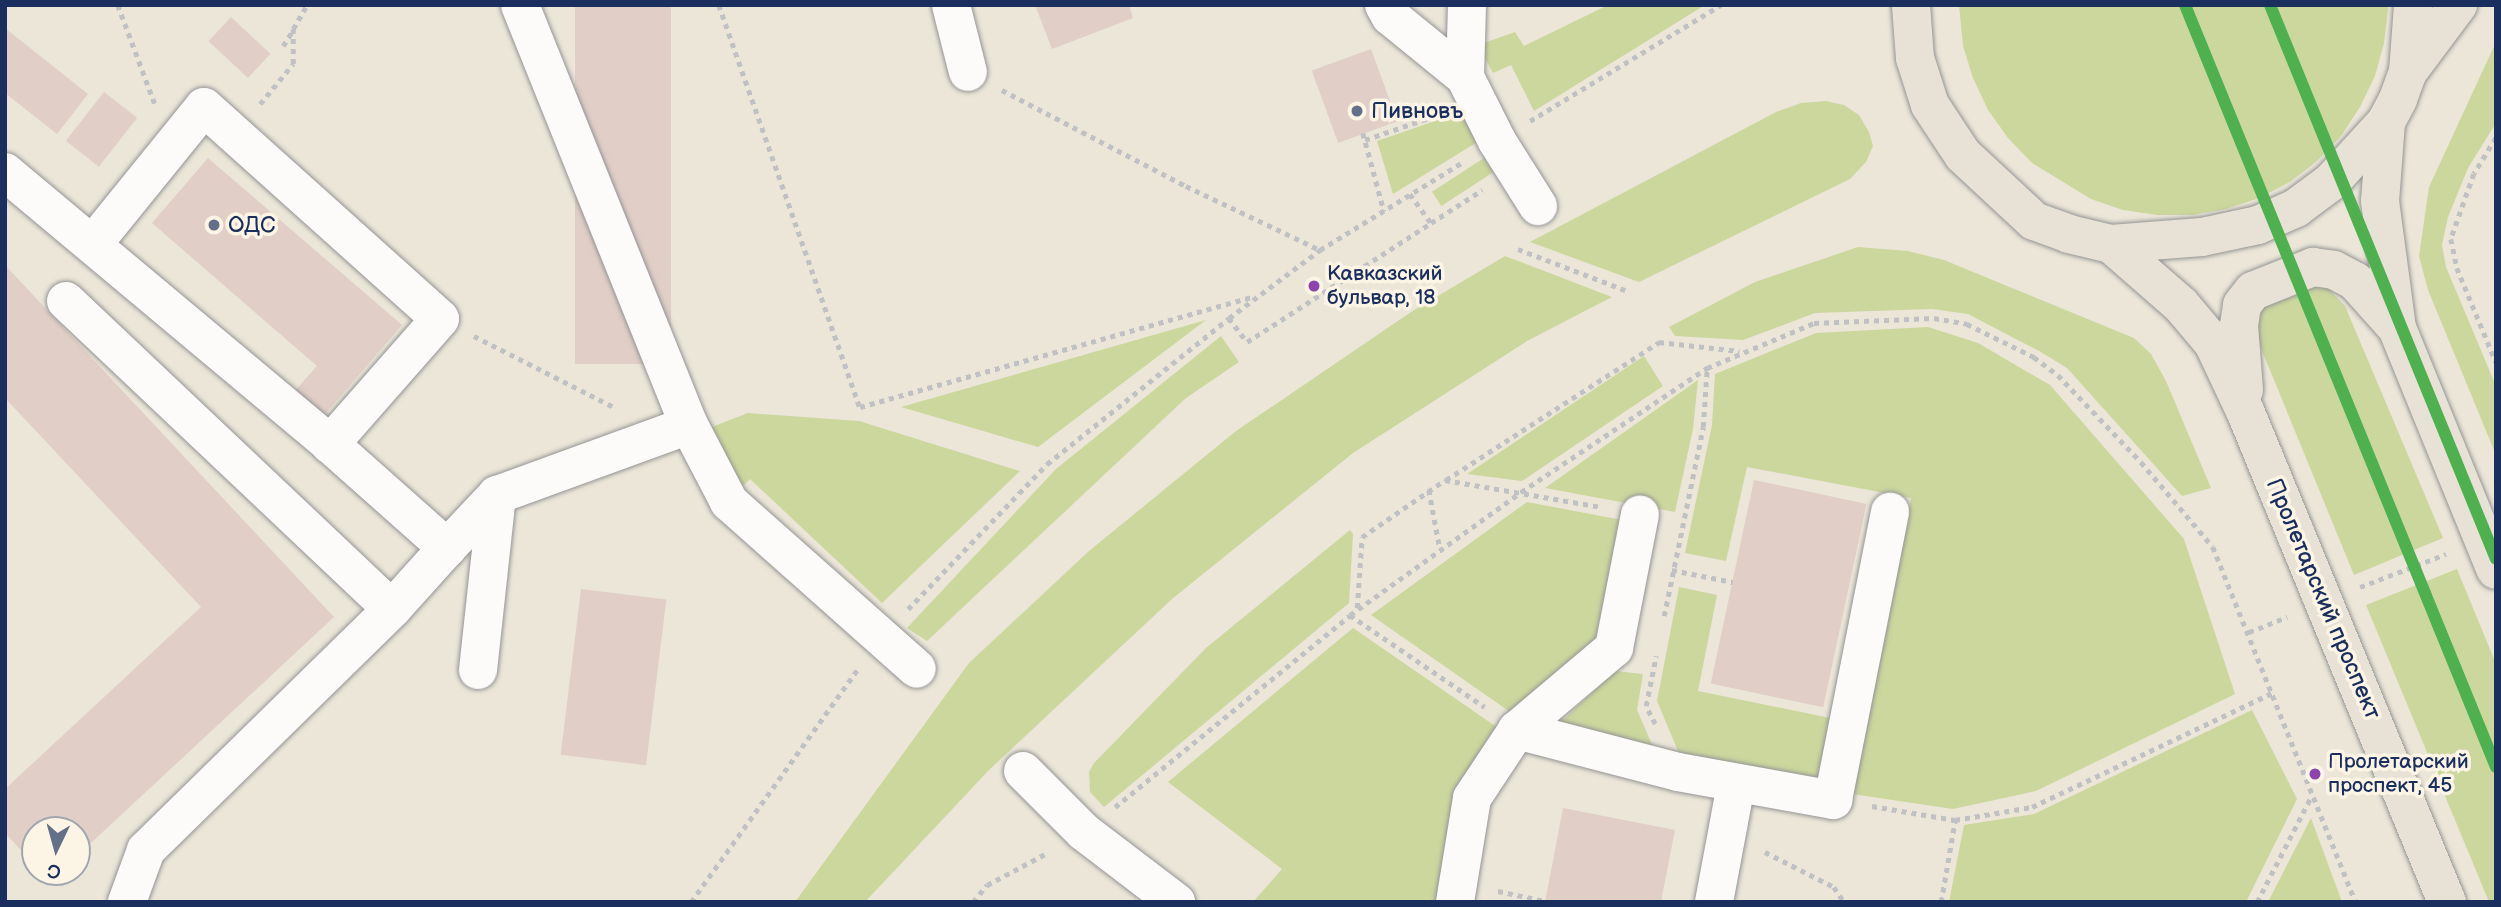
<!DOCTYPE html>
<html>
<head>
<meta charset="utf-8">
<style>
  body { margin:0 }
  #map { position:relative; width:2501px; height:907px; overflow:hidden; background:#ebe6d8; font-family:"Balsamiq Sans",sans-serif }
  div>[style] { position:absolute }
  .green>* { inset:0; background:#ccd79e; transform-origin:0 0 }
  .building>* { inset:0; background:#e1cfc7; transform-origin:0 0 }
  .path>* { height:4.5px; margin-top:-2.25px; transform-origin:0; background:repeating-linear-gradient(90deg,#c0c1c3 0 5px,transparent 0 10px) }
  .roads { filter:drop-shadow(0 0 2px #949595) drop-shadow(0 0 2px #949595) }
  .minor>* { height:38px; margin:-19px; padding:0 19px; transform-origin:19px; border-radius:19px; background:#fcfbf9 }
  .major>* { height:38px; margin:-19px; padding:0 19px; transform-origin:19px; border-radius:19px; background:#e7e2d5 }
  .metro-1>* { height:12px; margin:-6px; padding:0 6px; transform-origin:6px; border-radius:6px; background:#4fb04f }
  .dots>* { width:19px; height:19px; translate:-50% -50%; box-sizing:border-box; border:4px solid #fcf5e5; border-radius:50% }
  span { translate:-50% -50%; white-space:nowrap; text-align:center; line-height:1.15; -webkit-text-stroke:7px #fcf5e5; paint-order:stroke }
  .bus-label { font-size:21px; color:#1b2f5e }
  .left { translate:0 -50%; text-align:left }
  .poi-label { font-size:23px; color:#1b2f5e }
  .street-label { font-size:23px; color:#1b2f5e }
  .frame { position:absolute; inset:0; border:7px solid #1b2f5e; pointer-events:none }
  .north { position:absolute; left:21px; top:816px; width:70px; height:70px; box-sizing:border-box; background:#fcf5e5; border:2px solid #a2a6af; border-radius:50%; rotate:185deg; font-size:19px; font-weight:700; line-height:28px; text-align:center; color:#1b2f5e }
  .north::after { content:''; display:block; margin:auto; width:24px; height:32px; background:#646f89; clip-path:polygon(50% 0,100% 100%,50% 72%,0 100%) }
</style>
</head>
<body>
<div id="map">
  <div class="green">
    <i style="clip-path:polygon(1608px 5px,1705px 5px,1534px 111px,1511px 65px,1493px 73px,1478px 45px,1515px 32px,1524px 46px)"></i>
    <i style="clip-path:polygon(1959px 5px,2388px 5px,2388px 9px,2384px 43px,2375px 76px,2360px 107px,2341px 136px,2317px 161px,2290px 182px,2259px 198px,2226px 209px,2192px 215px,2157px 215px,2123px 210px,2091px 199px,2032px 163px,2008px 138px,1988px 110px,1973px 78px,1963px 46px)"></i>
    <i style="clip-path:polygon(2496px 42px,2496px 123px,2468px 168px,2448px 217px,2442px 245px,2446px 267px,2496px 386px,2496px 455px,2428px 290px,2419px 256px,2429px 187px)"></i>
    <i style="clip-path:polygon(1826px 101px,1844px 105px,1859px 115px,1869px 132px,1873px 146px,1866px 162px,1850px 179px,1639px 282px,1530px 242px,1776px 112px,1801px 103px)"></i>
    <i style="clip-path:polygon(1467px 110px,1479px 141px,1393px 194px,1377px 141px)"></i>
    <i style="left:1484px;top:158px;width:17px;height:62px;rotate:57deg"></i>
    <i style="clip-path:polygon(1858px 247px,1908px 251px,1944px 260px,2134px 338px,2151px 354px,2166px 381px,2211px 488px,2182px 496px,2067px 368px,2039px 351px,1968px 314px,1932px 309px,1815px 313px,1743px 340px,1675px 336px,1669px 327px,1755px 282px)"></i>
    <i style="clip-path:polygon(1505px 256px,1612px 297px,1527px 341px,1353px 453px,1172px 599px,989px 770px,865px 902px,795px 902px,969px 663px,1089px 551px,1236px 431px,1411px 312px)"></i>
    <i style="clip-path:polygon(2312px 282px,2325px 285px,2345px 306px,2443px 538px,2354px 575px,2256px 336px,2256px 317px,2261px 308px)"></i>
    <i style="clip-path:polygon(1206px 320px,1038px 447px,901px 407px)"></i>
    <i style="clip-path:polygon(1928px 327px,1978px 343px,2050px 385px,2184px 539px,2235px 694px,2036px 791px,1953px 809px,1852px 794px,1911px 498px,1747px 467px,1726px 561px,1685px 553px,1712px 425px,1715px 374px,1816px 333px)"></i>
    <i style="clip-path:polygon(1221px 336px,1239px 362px,1186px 398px,927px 641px,907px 628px,1056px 469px)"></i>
    <i style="clip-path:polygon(1644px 356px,1663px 386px,1522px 481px,1467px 474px)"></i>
    <i style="clip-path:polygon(1698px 380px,1693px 429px,1675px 512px,1545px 488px)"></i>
    <i style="clip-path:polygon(748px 413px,859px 421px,1020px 471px,882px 603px,750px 479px,736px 493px,704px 430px)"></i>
    <i style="clip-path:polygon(1527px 502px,1622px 520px,1594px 644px,1513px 714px,1371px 615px)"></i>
    <i style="clip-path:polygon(1350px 530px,1353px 534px,1349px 603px,1104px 807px,1090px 792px,1089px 772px,1094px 763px,1206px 648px)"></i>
    <i style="clip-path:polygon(2457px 569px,2496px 664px,2496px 902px,2489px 902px,2366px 605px)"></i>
    <i style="clip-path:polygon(1679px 587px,1717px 595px,1698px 691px,1835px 719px,1822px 790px,1683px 763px,1657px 701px)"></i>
    <i style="clip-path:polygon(1353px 628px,1501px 730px,1440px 902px,1253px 902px,1282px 869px,1168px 782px)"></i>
    <i style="clip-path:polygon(1615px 671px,1643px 674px,1637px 710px,1657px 756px,1555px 728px)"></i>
    <i style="clip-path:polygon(2252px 710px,2297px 799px,2246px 902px,1949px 902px,1964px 825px,2034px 814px)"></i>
    <i style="clip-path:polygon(2311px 818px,2342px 902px,2268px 902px)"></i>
  </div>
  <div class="building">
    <i style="left:575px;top:5px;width:96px;height:359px"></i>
    <i style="clip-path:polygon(1035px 5px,1129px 5px,1133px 18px,1052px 49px)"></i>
    <i style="left:231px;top:17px;width:54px;height:33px;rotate:43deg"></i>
    <i style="clip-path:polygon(5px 28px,88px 94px,57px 134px,5px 93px)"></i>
    <i style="left:1371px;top:49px;width:77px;height:63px;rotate:70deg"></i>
    <i style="left:104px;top:92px;width:42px;height:62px;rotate:38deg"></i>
    <i style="clip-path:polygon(208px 158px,402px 325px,320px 420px,291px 395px,317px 366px,152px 223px)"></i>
    <i style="clip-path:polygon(5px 265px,334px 617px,77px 856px,77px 830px,35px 830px,35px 865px,5px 833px,5px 789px,201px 607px,5px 398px)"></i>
    <i style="left:1754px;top:480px;width:115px;height:208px;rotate:12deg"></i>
    <i style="left:581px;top:589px;width:86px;height:167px;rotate:7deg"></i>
    <i style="clip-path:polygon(1563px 808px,1675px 830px,1661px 902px,1545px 902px)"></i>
    <i style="clip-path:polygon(42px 872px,60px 872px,50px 881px)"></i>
  </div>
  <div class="path">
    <i style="left:118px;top:5px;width:106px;rotate:69.5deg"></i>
    <i style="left:719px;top:5px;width:426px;rotate:70.7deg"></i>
    <i style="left:860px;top:407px;width:409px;rotate:-15.7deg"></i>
    <i style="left:283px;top:46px;width:19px;rotate:-58deg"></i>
    <i style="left:1002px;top:90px;width:208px;rotate:27.6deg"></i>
    <i style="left:1186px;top:186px;width:148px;rotate:25.5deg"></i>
    <i style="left:260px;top:104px;width:52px;rotate:-50.5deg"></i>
    <i style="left:293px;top:64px;width:35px;rotate:-90deg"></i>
    <i style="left:293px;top:29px;width:28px;rotate:-60deg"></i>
    <i style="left:1530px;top:121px;width:223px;rotate:-31.3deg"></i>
    <i style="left:1363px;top:133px;width:81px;rotate:74.9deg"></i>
    <i style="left:2496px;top:138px;width:42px;rotate:121.4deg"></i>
    <i style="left:2474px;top:174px;width:69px;rotate:109.5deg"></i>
    <i style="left:2451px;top:239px;width:30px;rotate:78deg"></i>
    <i style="left:2457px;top:268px;width:102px;rotate:67.5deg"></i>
    <i style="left:1365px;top:140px;width:79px;rotate:-19.1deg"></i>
    <i style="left:1410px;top:194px;width:36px;rotate:54deg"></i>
    <i style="left:1431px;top:223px;width:61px;rotate:-32.9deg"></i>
    <i style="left:1518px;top:249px;width:115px;rotate:21deg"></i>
    <i style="left:1229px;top:318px;width:30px;rotate:53deg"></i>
    <i style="left:1247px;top:342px;width:219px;rotate:-32.9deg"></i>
    <i style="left:474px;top:336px;width:159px;rotate:26.9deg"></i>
    <i style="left:1446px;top:480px;width:254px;rotate:-32.9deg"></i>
    <i style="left:1659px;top:342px;width:81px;rotate:6.4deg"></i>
    <i style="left:1429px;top:490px;width:60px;rotate:79.4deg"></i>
    <i style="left:1672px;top:570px;width:62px;rotate:11.1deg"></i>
    <i style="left:2360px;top:587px;width:92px;rotate:-21deg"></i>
    <i style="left:1357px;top:608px;width:71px;rotate:-86deg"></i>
    <i style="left:1362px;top:537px;width:101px;rotate:-34.5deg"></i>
    <i style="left:1445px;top:480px;width:158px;rotate:9.8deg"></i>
    <i style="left:908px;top:609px;width:201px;rotate:-46.2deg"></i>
    <i style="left:1047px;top:464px;width:233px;rotate:-38.7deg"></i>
    <i style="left:1229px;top:318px;width:114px;rotate:-36.8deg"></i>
    <i style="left:1320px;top:250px;width:168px;rotate:-31.6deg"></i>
    <i style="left:1350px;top:615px;width:163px;rotate:34.3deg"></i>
    <i style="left:1664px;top:616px;width:193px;rotate:-78.3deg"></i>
    <i style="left:1703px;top:427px;width:59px;rotate:-86.1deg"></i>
    <i style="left:2249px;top:632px;width:41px;rotate:-21.5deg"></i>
    <i style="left:1655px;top:724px;width:20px;rotate:-117deg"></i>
    <i style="left:1646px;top:706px;width:51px;rotate:-78.7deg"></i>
    <i style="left:1872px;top:806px;width:84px;rotate:9.6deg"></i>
    <i style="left:1955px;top:820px;width:78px;rotate:-9.6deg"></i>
    <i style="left:2032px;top:807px;width:266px;rotate:-25.4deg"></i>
    <i style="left:1115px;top:807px;width:303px;rotate:-39.2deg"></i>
    <i style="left:1350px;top:615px;width:211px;rotate:-35.7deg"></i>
    <i style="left:1521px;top:492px;width:224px;rotate:-33.7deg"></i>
    <i style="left:1707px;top:368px;width:116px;rotate:-22.8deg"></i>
    <i style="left:1814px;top:323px;width:120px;rotate:-2.4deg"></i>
    <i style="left:1934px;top:318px;width:34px;rotate:10deg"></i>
    <i style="left:1967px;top:324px;width:75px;rotate:26.2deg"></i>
    <i style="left:2034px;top:357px;width:30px;rotate:37deg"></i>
    <i style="left:2058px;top:375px;width:120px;rotate:46.3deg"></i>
    <i style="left:2141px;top:462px;width:111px;rotate:49.7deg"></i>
    <i style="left:2213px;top:547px;width:383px;rotate:68.1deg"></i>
    <i style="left:1765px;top:852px;width:77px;rotate:26.9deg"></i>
    <i style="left:1834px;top:887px;width:18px;rotate:56deg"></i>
    <i style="left:1498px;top:891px;width:48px;rotate:12deg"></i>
    <i style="left:691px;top:902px;width:287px;rotate:-54.4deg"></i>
    <i style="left:973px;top:902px;width:22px;rotate:-51deg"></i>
    <i style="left:987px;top:885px;width:68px;rotate:-28.1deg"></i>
    <i style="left:1941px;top:902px;width:83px;rotate:-80.3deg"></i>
    <i style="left:2257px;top:902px;width:120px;rotate:-62.8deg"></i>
  </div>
  <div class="roads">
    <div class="minor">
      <i style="left:520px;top:5px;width:453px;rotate:68.1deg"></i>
      <i style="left:689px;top:425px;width:87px;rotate:62.5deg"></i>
      <i style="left:729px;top:502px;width:251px;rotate:41.6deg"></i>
      <i style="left:951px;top:5px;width:69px;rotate:75.8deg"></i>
      <i style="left:1384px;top:5px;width:13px;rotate:61deg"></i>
      <i style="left:1390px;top:16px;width:97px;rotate:39.1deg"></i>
      <i style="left:1467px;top:5px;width:72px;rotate:91.6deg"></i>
      <i style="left:1465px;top:77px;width:72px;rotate:63.4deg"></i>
      <i style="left:1497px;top:141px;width:77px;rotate:57.8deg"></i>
      <i style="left:5px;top:172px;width:424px;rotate:39.9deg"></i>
      <i style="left:330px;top:444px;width:157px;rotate:41.6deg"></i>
      <i style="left:447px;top:548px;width:73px;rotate:-46.7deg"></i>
      <i style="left:93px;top:244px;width:176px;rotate:-51deg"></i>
      <i style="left:204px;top:107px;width:317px;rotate:41.9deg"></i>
      <i style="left:440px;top:319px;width:167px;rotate:131.3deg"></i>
      <i style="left:66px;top:301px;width:448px;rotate:43.4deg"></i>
      <i style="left:392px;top:609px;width:82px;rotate:-48deg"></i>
      <i style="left:478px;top:670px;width:176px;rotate:-83.8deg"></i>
      <i style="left:497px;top:495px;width:204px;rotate:-20deg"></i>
      <i style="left:1517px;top:730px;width:166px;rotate:14.6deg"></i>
      <i style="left:1678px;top:772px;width:158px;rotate:10.2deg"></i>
      <i style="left:1833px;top:800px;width:294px;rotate:-78.8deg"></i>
      <i style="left:1023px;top:771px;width:86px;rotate:45deg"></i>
      <i style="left:1084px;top:832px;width:116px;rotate:37.3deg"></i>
      <i style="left:127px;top:902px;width:55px;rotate:-69.9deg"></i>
      <i style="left:146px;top:850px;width:344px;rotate:-44.4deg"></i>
      <i style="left:1455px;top:902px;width:105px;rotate:-80.7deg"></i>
      <i style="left:1472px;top:798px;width:82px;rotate:-56.5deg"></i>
      <i style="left:1517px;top:730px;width:127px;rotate:-40.2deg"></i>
      <i style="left:1614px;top:648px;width:136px;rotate:-79deg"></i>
      <i style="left:1714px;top:902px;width:120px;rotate:-79.4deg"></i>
    </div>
    <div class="major">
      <i style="left:1911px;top:5px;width:53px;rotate:85.7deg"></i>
      <i style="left:1915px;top:58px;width:49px;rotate:72.3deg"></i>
      <i style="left:1930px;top:105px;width:60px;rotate:56.6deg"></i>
      <i style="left:1963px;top:155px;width:97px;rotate:42.9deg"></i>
      <i style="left:2034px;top:221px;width:37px;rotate:20deg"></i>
      <i style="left:2069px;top:234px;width:43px;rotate:13.4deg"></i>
      <i style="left:2111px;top:244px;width:91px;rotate:-4.4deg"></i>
      <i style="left:2202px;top:237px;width:57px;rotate:-12.1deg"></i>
      <i style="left:2258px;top:225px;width:42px;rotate:-24.1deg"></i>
      <i style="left:2296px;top:208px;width:44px;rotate:-36.6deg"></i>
      <i style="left:2331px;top:182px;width:81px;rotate:-47.5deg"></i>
      <i style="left:2386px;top:122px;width:26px;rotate:-62deg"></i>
      <i style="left:2398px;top:99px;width:29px;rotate:-70deg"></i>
      <i style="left:2408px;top:72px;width:67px;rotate:-85.7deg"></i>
      <i style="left:2408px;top:72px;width:84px;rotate:-53.3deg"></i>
      <i style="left:2386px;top:122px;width:79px;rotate:94.3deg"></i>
      <i style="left:2380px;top:201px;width:128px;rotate:82.4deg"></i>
      <i style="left:2397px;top:328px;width:261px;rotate:67.8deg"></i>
      <i style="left:2111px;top:244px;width:93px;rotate:41.1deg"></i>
      <i style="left:2181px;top:305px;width:50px;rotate:49.9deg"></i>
      <i style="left:2213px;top:343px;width:77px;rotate:64.8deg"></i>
      <i style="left:2246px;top:413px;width:529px;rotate:67.66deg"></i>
      <i style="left:2244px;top:390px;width:65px;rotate:-94.4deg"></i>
      <i style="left:2239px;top:325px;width:20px;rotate:-81deg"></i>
      <i style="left:2242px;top:305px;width:18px;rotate:-52deg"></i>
      <i style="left:2253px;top:291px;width:65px;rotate:-21.8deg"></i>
      <i style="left:2313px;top:267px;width:21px;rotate:8deg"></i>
      <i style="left:2334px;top:270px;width:24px;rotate:28deg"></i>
      <i style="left:2355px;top:281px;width:63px;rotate:48.2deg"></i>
    </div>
  </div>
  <div class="metro-1">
    <i style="left:2185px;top:5px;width:823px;rotate:67.8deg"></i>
    <i style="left:2270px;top:5px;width:598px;rotate:67.81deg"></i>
  </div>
  <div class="dots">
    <i style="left:1357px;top:111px;background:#646f89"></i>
    <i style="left:214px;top:225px;background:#646f89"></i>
    <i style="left:1314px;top:286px;background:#8e44ad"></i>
    <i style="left:2315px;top:774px;background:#8e44ad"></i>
  </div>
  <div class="bus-label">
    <span class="left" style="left:1327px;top:286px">Кавказский<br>бульвар, 18</span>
    <span class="left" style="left:2328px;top:774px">Пролетарский<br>проспект, 45</span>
  </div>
  <div class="poi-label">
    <span class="left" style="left:1371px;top:111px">Пивновъ</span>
    <span class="left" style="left:228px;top:225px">ОДС</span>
  </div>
  <div class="street-label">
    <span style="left:2323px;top:599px;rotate:67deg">Пролетарский проспект</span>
  </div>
  <div class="frame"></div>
  <div class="north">С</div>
</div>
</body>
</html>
